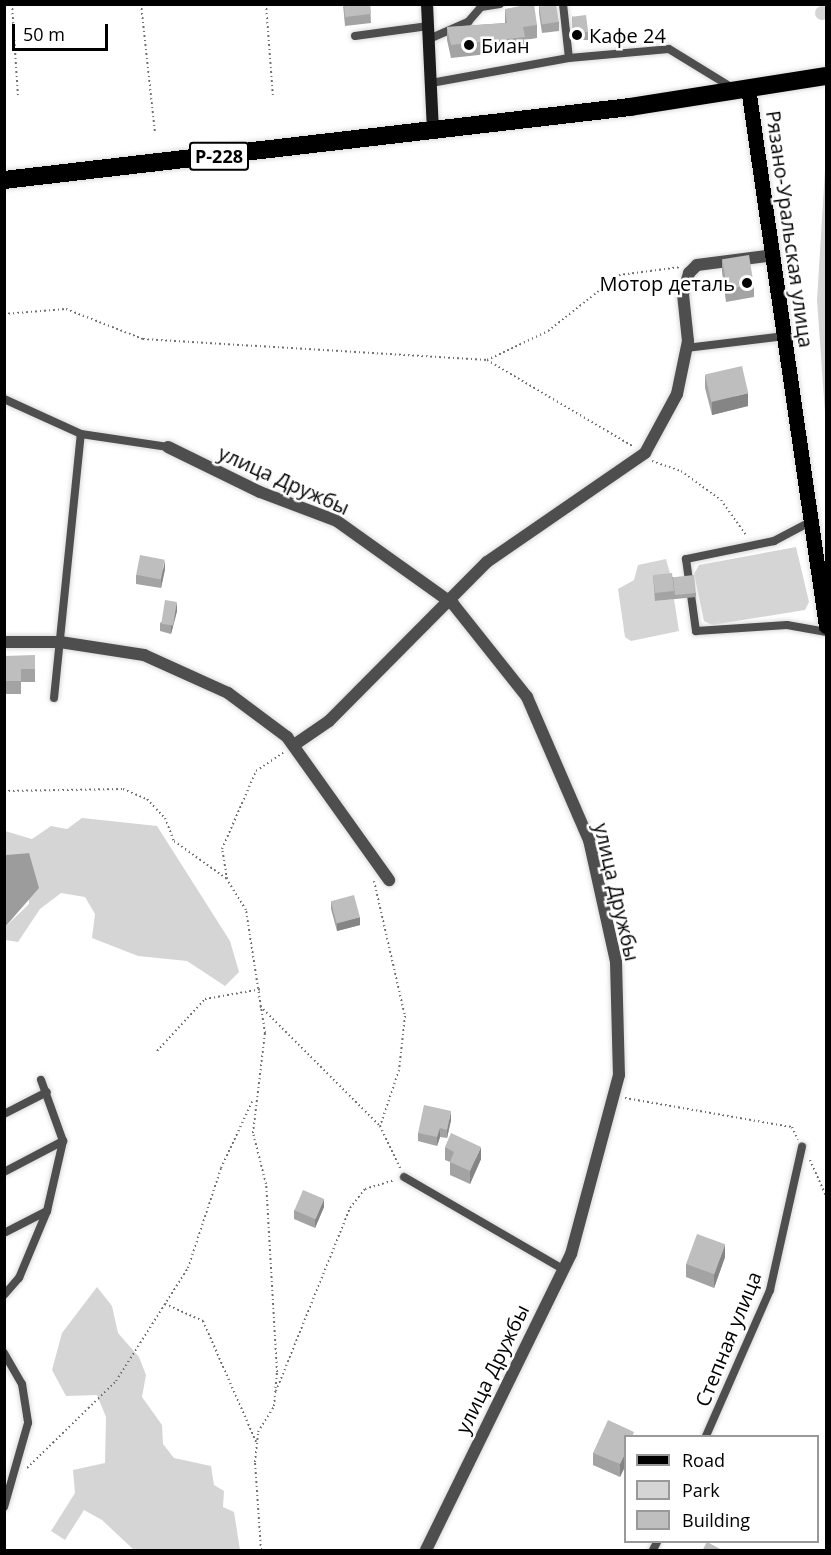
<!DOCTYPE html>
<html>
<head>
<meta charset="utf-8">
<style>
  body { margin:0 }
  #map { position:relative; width:831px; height:1555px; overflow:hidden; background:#fff; font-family:"Open Sans",sans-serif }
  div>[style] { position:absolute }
  .green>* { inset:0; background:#d5d5d5 }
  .round { border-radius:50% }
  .water>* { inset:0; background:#9c9c9c }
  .path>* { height:2px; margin-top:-1px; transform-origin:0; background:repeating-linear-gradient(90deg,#707070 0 1.5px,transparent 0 4.5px) }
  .roads { filter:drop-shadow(0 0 2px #dbdbdb) drop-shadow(0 0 2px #dbdbdb) }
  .lane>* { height:8px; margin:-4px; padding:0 4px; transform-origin:4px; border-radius:4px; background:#4e4e4e }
  .street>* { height:12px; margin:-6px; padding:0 6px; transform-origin:6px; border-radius:6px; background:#4e4e4e }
  .secondary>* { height:12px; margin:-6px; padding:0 6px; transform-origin:6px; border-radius:6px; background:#1b1b1b }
  .primary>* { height:15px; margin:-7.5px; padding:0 7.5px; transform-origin:7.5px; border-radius:7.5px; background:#000 }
  .highway>* { height:18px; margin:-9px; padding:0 9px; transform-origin:9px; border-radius:9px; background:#000 }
  .wall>* { inset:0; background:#a3a3a3 }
  .shaded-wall>* { inset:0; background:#858585 }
  .building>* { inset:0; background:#bebebe; transform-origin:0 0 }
  .dots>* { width:16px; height:16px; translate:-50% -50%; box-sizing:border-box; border:3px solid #fff; border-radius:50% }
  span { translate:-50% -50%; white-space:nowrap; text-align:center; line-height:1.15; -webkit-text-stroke:5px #fff; paint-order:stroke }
  .shield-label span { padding:2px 4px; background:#fff; border:2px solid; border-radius:4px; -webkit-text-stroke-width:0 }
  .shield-label { font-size:18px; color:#000; font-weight:700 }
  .poi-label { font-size:20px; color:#000 }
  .left { translate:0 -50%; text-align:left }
  .right { translate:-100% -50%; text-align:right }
  .street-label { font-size:20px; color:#000 }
  .frame { position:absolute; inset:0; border:6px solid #000; pointer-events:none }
  .legend { position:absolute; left:624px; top:1435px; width:195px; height:108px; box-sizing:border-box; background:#fff; border:2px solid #999; margin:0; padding:8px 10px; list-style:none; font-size:18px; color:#000 }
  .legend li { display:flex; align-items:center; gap:12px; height:30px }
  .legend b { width:30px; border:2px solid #999 }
  .scale { position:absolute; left:12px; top:24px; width:96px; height:27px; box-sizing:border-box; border:3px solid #000; border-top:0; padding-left:8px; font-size:18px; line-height:21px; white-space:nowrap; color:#000; -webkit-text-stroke:4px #fff; paint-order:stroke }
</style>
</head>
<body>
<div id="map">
  <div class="green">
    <i class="round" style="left:815px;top:6px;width:14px;height:14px"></i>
    <i style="clip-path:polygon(826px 153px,826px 427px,817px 300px)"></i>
    <i style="clip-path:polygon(796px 547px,809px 602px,805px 610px,712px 625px,704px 621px,694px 574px,699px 565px)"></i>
    <i style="clip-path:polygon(666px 559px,672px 581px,655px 601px,674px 599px,679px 631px,631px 641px,625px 637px,618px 589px,634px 580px,638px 565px)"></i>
    <i style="clip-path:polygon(82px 818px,157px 826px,230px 941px,239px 972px,225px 986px,187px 961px,138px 956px,92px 938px,95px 914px,85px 897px,61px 893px,40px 909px,18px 942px,5px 940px,5px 927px,29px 904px,29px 853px,5px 855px,5px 831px,32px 839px,51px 826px,67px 829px)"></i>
    <i style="clip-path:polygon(97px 1287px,112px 1306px,118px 1333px,139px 1357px,146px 1375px,142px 1397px,162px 1425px,163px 1444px,174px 1458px,211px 1466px,214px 1485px,224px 1491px,223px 1507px,234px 1512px,240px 1550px,134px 1550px,102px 1520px,84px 1510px,65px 1540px,51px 1531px,75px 1493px,73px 1470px,105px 1463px,106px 1417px,97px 1395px,66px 1396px,52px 1370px,62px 1333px)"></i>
  </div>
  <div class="water">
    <i style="clip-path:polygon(29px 853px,39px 888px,5px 927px,5px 855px)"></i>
  </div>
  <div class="path">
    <i style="left:12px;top:4px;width:93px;rotate:86.3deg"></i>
    <i style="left:141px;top:4px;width:130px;rotate:83.8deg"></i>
    <i style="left:266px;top:4px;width:93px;rotate:85.7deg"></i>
    <i style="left:4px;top:314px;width:62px;rotate:-4.6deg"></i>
    <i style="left:66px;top:309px;width:83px;rotate:21.3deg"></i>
    <i style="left:143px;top:339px;width:345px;rotate:3.5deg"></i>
    <i style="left:487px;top:360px;width:171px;rotate:30.6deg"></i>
    <i style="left:487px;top:360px;width:68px;rotate:-25.4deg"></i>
    <i style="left:548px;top:331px;width:90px;rotate:-38.3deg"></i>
    <i style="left:619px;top:275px;width:62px;rotate:-7.5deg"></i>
    <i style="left:652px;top:461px;width:31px;rotate:19deg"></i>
    <i style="left:681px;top:471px;width:49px;rotate:35.9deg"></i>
    <i style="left:721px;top:500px;width:43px;rotate:54.5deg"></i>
    <i style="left:4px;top:791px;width:119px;rotate:-1deg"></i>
    <i style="left:123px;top:789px;width:26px;rotate:23deg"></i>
    <i style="left:147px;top:799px;width:26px;rotate:47deg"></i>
    <i style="left:165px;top:818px;width:25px;rotate:69deg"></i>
    <i style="left:174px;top:841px;width:65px;rotate:35.6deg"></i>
    <i style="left:374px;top:881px;width:139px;rotate:77.1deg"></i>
    <i style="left:405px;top:1016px;width:54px;rotate:96.3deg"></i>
    <i style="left:399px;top:1070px;width:59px;rotate:108.7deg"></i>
    <i style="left:260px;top:1006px;width:170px;rotate:45deg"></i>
    <i style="left:380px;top:1126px;width:47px;rotate:64.5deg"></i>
    <i style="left:157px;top:1051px;width:71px;rotate:-47.3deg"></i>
    <i style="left:205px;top:999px;width:57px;rotate:-10.1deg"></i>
    <i style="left:625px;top:1098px;width:169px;rotate:9.9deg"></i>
    <i style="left:792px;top:1127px;width:14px;rotate:65deg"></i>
    <i style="left:810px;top:1160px;width:39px;rotate:66deg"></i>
    <i style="left:165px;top:1304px;width:42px;rotate:24.1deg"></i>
    <i style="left:203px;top:1321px;width:132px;rotate:66.3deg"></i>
    <i style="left:276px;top:1391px;width:197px;rotate:-68deg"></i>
    <i style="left:350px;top:1208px;width:24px;rotate:-52deg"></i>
    <i style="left:365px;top:1189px;width:30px;rotate:-17deg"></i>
    <i style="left:27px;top:1468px;width:124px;rotate:-44.3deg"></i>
    <i style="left:116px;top:1381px;width:134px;rotate:-57.5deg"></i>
    <i style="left:188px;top:1268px;width:105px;rotate:-71.7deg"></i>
    <i style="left:221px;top:1168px;width:75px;rotate:-64.8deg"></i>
    <i style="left:261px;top:1550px;width:88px;rotate:-93.9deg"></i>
    <i style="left:255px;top:1462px;width:30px;rotate:-84deg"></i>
    <i style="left:258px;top:1432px;width:31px;rotate:-58deg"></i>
    <i style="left:274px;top:1406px;width:34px;rotate:-85deg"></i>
    <i style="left:277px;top:1372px;width:188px;rotate:-93.3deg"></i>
    <i style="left:266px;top:1184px;width:53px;rotate:-104.3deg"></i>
    <i style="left:253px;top:1133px;width:101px;rotate:-83.2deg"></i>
    <i style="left:265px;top:1033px;width:124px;rotate:-98.8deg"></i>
    <i style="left:246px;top:910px;width:36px;rotate:-122deg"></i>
    <i style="left:227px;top:879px;width:30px;rotate:-99deg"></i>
    <i style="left:222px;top:849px;width:85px;rotate:-66.4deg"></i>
    <i style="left:256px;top:771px;width:34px;rotate:-34deg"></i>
  </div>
  <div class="roads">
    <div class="lane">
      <i style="left:563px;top:4px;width:54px;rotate:83.7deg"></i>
      <i style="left:355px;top:36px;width:74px;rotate:-7.8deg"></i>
      <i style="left:429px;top:39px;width:43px;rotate:-23.6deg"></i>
      <i style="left:468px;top:22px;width:20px;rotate:-49deg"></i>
      <i style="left:481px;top:7px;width:19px;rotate:-9deg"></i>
      <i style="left:431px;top:83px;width:140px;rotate:-10.3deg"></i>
      <i style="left:569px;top:58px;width:100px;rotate:-5.1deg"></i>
      <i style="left:669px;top:49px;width:73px;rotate:31.5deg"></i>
      <i style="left:686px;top:348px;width:100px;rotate:-6.9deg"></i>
      <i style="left:4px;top:399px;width:85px;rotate:24.4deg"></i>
      <i style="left:81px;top:434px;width:88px;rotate:8.5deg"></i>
      <i style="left:810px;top:522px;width:41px;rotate:152.2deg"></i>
      <i style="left:774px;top:541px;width:90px;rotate:168.4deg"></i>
      <i style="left:686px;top:559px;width:73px;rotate:82.1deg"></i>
      <i style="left:696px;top:631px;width:91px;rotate:-3.8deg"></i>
      <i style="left:787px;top:625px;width:40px;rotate:10deg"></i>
      <i style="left:54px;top:698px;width:265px;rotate:-84.2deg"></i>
      <i style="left:4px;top:1114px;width:48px;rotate:-27.1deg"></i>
      <i style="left:4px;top:1172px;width:67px;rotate:-27.7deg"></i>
      <i style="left:404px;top:1177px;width:184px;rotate:30.1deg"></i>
      <i style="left:4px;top:1233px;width:48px;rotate:-27.1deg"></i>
      <i style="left:4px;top:1295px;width:23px;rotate:-49deg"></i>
      <i style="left:19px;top:1278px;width:73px;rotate:-67.3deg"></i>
      <i style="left:47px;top:1211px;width:72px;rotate:-77.1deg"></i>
      <i style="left:63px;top:1141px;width:65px;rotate:-109.8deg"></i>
      <i style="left:4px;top:1353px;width:36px;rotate:60deg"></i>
      <i style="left:22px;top:1384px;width:39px;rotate:81deg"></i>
      <i style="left:28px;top:1423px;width:87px;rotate:105.9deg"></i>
      <i style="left:706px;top:1436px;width:159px;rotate:-66.3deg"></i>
      <i style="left:770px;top:1290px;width:147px;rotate:-77.4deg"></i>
      <i style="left:653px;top:1550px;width:9px;rotate:-63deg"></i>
    </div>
    <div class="street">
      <i style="left:168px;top:447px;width:102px;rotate:26.1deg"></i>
      <i style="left:260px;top:492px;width:82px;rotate:20.6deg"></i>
      <i style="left:337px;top:521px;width:143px;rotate:35.6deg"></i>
      <i style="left:453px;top:604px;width:119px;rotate:51.5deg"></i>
      <i style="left:527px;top:697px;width:156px;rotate:66.6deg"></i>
      <i style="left:589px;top:840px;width:125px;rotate:77.5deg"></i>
      <i style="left:616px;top:962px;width:113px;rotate:88.5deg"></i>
      <i style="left:619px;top:1075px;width:185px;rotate:105deg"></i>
      <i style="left:571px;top:1254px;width:330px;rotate:116.1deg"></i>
      <i style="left:4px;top:642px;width:56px"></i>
      <i style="left:60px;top:642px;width:85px;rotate:8.8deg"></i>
      <i style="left:144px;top:655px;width:92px;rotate:24.3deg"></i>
      <i style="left:228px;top:693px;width:74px;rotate:36.7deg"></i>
      <i style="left:287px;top:737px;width:176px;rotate:54.5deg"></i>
      <i style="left:294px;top:745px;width:42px;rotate:-34.4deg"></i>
      <i style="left:329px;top:721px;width:224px;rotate:-45.2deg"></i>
      <i style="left:487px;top:562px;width:192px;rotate:-34.6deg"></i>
      <i style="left:645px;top:453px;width:67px;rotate:-61.5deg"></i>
      <i style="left:677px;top:394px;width:54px;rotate:-78.3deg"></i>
      <i style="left:688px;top:341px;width:47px;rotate:-96.1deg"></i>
      <i style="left:683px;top:294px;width:22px;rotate:-74deg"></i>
      <i style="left:689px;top:273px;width:11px;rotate:-45deg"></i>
      <i style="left:697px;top:265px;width:78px;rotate:-7.4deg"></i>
    </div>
    <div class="secondary">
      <i style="left:427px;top:4px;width:127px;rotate:87.3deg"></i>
    </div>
    <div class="primary">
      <i style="left:748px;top:88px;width:544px;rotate:81.75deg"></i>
    </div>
    <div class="highway">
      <i style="left:4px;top:180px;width:630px;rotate:-6.65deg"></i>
      <i style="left:630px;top:107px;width:198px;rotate:-9deg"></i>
    </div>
  </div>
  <div class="wall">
    <i style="clip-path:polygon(343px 4px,370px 4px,371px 23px,345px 26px)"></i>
    <i style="clip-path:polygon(539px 5px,559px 22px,559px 31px,542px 33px,539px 13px)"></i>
    <i style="clip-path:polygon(505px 9px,537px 25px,537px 38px,525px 40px,525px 50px,451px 58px,447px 40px,447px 27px,505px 23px)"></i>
    <i style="clip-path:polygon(572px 16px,588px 32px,588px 40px,573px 40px)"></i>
    <i style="clip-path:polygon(722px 259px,754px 285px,754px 297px,726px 302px,722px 272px)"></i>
    <i style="clip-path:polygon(705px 375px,748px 406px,712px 415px,705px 388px)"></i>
    <i style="clip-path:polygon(165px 569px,161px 588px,136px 584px,136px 575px)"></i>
    <i style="clip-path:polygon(653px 575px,673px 577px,696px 593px,696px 597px,655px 601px)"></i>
    <i style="clip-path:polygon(177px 611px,171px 634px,160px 631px,160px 623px)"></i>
    <i style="clip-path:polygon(4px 656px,35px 669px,35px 682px,21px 682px,21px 694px,4px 694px)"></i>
    <i style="clip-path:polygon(331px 901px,360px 925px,337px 931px,331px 909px)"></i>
    <i style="clip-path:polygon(451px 1120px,447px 1138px,440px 1137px,437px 1146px,418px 1141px,418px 1133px)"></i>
    <i style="clip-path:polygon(445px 1147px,481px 1159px,470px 1184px,450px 1175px,450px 1162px,445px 1160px)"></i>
    <i style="clip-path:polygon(324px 1207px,315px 1228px,294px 1219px,294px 1210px)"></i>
    <i style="clip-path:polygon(725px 1257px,714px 1288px,686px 1277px,686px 1264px)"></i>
    <i style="clip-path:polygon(634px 1437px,620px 1477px,593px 1465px,593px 1453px)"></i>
  </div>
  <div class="shaded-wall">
    <i style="clip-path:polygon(748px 393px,748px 406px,712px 415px,712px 402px)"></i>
    <i style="clip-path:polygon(165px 560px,165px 569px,161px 588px,161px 580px)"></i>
    <i style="clip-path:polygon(177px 602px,177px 611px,171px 634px,171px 626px)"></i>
    <i style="clip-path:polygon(360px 917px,360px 925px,337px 931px,337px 923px)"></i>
    <i style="clip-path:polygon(451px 1111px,451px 1120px,447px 1138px,447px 1130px)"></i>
    <i style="clip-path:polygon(440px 1128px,440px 1137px,437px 1146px,437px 1137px)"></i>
    <i style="clip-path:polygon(481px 1147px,481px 1159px,470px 1184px,470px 1171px)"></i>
    <i style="clip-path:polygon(324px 1199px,324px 1207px,315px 1228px,315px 1219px)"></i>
    <i style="clip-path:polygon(725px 1244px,725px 1257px,714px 1288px,714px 1275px)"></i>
    <i style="clip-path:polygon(626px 1452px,626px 1465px,620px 1477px,620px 1464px)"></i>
  </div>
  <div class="building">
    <i style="clip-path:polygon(344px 4px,370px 4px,371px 14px,345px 17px)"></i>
    <i style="clip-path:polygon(530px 4px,534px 4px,537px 25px,523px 27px,525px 37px,451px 45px,447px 27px,507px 23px,505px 9px)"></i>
    <i style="left:556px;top:4px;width:18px;height:17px;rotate:81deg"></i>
    <i style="left:586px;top:15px;width:17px;height:14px;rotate:83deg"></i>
    <i style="left:749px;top:255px;width:30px;height:27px;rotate:81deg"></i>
    <i style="left:742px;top:366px;width:28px;height:38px;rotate:77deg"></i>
    <i style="left:140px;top:555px;width:25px;height:20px;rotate:11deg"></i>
    <i style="left:672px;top:573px;width:18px;height:19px;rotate:84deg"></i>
    <i style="left:694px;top:575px;width:18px;height:21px;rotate:84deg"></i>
    <i style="left:165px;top:600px;width:12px;height:24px;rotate:9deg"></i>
    <i style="clip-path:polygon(35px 655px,35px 669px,21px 669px,21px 681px,4px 681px,4px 656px)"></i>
    <i style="left:354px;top:895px;width:23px;height:24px;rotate:75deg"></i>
    <i style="clip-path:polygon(424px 1105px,451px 1111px,447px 1130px,440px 1128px,437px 1137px,418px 1133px)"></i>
    <i style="clip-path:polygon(451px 1133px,481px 1147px,470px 1171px,450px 1162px,454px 1152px,445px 1147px)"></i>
    <i style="left:303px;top:1190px;width:23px;height:22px;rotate:23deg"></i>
    <i style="left:697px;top:1234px;width:30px;height:32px;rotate:20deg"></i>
    <i style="clip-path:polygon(608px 1420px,634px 1432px,632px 1437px,626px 1437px,626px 1452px,620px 1464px,593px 1453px)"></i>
    <i style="clip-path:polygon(707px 1542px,724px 1551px,702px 1551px)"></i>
  </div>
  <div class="dots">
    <i style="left:577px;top:35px;background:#000"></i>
    <i style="left:469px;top:45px;background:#000"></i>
    <i style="left:747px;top:283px;background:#000"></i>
  </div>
  <div class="shield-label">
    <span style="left:219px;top:156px">Р-228</span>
  </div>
  <div class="poi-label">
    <span class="left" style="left:589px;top:35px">Кафе 24</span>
    <span class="left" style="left:481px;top:45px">Биан</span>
    <span class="right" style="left:735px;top:283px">Мотор деталь</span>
  </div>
  <div class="street-label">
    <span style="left:790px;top:229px;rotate:82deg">Рязано-Уральская улица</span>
    <span style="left:284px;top:480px;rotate:24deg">улица Дружбы</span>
    <span style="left:617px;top:892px;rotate:77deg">улица Дружбы</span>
    <span style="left:728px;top:1339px;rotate:-68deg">Степная улица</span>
    <span style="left:492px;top:1369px;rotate:-64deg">улица Дружбы</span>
  </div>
  <div class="frame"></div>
  <ul class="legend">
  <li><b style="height:8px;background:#000"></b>Road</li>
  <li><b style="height:16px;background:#d5d5d5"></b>Park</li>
  <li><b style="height:16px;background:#bebebe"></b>Building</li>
  </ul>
  <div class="scale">50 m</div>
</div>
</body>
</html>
